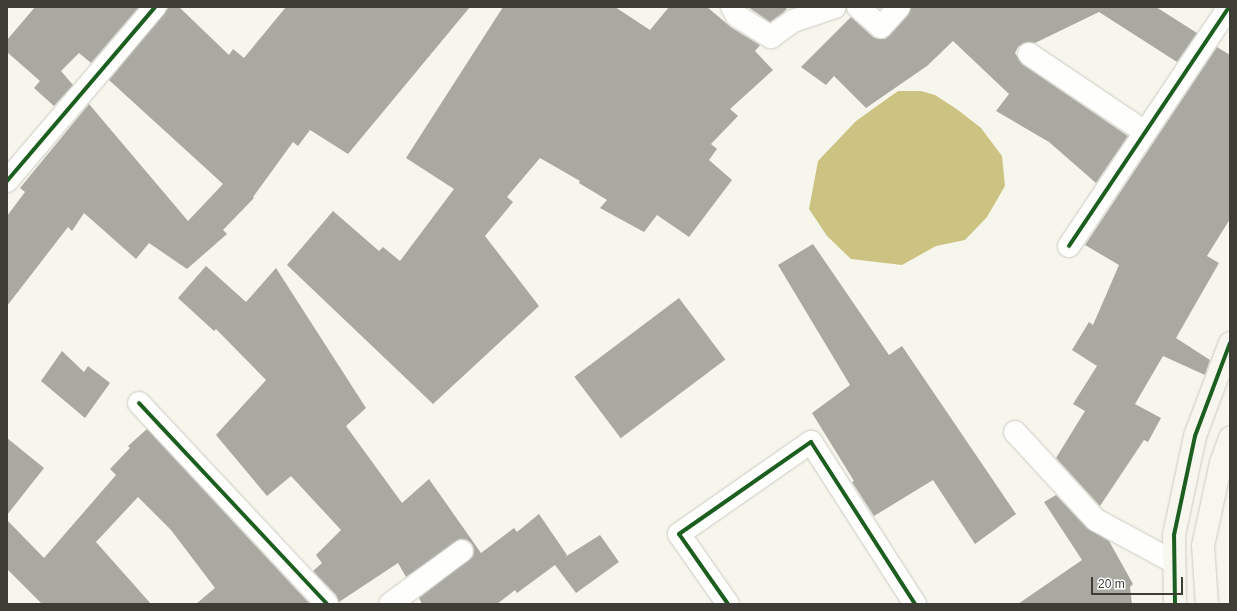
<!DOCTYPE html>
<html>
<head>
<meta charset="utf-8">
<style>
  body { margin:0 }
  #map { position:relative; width:1237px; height:611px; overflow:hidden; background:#f7f6ec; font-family:Arial,sans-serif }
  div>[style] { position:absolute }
  .water>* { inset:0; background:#ccc282 }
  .building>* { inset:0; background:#a9a9a2; transform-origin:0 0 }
  .roads { filter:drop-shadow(0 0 1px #cccbc4) drop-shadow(0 0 1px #cccbc4) }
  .street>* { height:22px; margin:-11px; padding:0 11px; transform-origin:11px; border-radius:11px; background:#fefefc }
  .secondary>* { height:22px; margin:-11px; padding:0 11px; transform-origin:11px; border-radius:11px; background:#f7f6ef }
  .cycleway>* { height:4px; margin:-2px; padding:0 2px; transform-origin:2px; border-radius:2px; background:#1b5e20 }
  span { translate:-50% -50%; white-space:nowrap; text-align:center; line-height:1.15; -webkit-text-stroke:4px #fff; paint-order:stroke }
  .frame { position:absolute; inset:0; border:8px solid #3d3c35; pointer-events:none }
  .scale { position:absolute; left:1091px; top:577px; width:92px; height:18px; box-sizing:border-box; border:2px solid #3d3c35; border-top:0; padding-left:5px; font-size:12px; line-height:14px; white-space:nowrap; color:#3d3c35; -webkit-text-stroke:3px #fff; paint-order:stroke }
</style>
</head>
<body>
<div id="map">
  <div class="water">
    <i style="clip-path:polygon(898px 91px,921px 91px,935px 95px,958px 110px,981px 128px,1002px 156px,1005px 186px,987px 217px,965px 240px,936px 246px,902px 265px,851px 259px,827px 236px,809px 209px,818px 161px,856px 121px)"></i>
  </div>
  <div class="building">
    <i style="clip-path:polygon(35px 7px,139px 7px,91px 63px,79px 53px,61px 71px,73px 85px,54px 106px,34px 88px,40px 81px,7px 52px,7px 40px)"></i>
    <i style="clip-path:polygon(169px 7px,179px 7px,229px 55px,233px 49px,244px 58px,286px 7px,470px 7px,348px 154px,310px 130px,298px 146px,293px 142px,253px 197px,254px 198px,223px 230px,227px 234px,187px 269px,149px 243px,136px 259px,84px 213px,72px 231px,68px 227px,7px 306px,7px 216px,25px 192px,20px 188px,89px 104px,188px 221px,223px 184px,109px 80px)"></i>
    <i style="clip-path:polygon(503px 7px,615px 7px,650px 30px,669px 7px,707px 7px,732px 28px,760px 45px,755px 51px,773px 70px,730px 109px,738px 116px,711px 144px,717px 149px,709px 160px,732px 180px,689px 237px,657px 215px,644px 232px,600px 208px,607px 200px,579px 183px,580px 181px,540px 158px,507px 197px,513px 202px,485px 236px,539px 306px,433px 404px,287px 265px,333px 211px,379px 251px,383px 247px,400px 261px,454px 189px,406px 158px)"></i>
    <i style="clip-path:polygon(748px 7px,788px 7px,784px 12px,770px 22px)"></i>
    <i style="clip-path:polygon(911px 7px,1156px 7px,1197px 33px,1177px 62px,1099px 12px,1035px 43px,1029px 42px,1024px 43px,1018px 47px,1015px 53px,1022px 64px,1128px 136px,1096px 183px,1049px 142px,996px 111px,1009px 94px,953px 41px,927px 66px,866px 108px,834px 76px,826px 85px,801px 67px,851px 17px,873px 37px,878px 39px,885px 39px,890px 35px,908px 15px)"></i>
    <i style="clip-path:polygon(1217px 47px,1230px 55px,1230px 219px,1207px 256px,1219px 263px,1176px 338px,1210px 360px,1205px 375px,1163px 356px,1135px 404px,1161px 418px,1148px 442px,1144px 440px,1100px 506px,1056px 458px,1085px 411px,1073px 404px,1097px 366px,1072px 350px,1089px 322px,1093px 325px,1119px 265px,1085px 245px)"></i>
    <i style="clip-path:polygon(813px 244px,889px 355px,902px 346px,1016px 514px,975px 544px,933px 480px,874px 516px,852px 482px,854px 481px,812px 413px,850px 385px,778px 265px)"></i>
    <i style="clip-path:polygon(206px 266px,246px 302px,276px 268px,366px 408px,346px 426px,402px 503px,429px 479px,481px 553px,514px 528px,517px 532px,539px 514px,567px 555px,565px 557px,600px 535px,619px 562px,576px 593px,555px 565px,517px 593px,515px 590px,497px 604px,422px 604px,419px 598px,473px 556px,474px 550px,472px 544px,467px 540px,460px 539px,406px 577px,398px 563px,339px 602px,336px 595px,313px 571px,322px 563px,316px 555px,341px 530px,291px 476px,267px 496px,216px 435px,266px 380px,216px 329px,214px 331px,178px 298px)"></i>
    <i style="left:679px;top:298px;width:77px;height:131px;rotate:53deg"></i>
    <i style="clip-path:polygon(62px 351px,84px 372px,88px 366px,110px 383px,85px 418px,41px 381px)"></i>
    <i style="clip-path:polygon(147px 429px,294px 587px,310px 604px,196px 604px,215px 588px,171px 530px,138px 497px,96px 542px,151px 604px,42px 604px,7px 569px,7px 520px,44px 558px,116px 475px,110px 469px,130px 448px,128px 446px)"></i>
    <i style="clip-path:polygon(7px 438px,44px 468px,7px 515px)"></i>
    <i style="clip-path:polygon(1056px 495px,1087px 528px,1109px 541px,1133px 584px,1130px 587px,1132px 604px,1018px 604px,1082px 560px,1044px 502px)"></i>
  </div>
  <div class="roads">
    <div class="street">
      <i style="left:732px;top:7px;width:10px;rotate:61deg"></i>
      <i style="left:737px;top:16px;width:40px;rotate:32deg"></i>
      <i style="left:771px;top:37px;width:27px;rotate:-36deg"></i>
      <i style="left:793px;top:21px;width:44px;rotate:-18.4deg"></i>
      <i style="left:858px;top:7px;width:30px;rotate:41deg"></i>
      <i style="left:881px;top:27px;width:27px;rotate:-48deg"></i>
      <i style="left:1029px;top:54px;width:140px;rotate:33.9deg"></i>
      <i style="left:7px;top:181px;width:228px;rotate:-49.6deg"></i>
      <i style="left:1069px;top:246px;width:288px;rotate:-56.2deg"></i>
      <i style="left:139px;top:403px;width:275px;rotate:46.9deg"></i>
      <i style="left:1015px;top:432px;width:120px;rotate:47.4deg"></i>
      <i style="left:1096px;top:520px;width:89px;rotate:28.3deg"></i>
      <i style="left:390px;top:604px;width:89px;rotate:-36.4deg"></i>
      <i style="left:728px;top:604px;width:85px;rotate:-125deg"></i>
      <i style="left:679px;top:534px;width:161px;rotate:-34.9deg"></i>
      <i style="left:811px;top:442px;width:193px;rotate:57.3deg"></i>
    </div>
    <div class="secondary">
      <i style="left:1175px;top:604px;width:69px;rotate:-90.8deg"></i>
      <i style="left:1174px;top:535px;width:101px;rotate:-78deg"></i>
      <i style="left:1195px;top:436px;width:99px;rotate:-69.4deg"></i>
      <i style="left:1207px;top:604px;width:58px;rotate:-93.9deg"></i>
      <i style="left:1203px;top:546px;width:85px;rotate:-77.8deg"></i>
      <i style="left:1221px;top:463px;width:27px;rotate:-70deg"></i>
    </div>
  </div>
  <div class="cycleway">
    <i style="left:7px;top:181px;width:228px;rotate:-49.6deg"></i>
    <i style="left:1069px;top:246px;width:288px;rotate:-56.2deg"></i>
    <i style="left:139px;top:403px;width:275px;rotate:46.9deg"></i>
    <i style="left:728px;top:604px;width:85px;rotate:-125deg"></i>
    <i style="left:679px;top:534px;width:161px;rotate:-34.9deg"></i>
    <i style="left:811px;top:442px;width:193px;rotate:57.3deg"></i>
    <i style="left:1175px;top:604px;width:69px;rotate:-90.8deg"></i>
    <i style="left:1174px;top:535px;width:101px;rotate:-78deg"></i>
    <i style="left:1195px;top:436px;width:99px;rotate:-69.4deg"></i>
  </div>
  <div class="frame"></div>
  <div class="scale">20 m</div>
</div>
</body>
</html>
